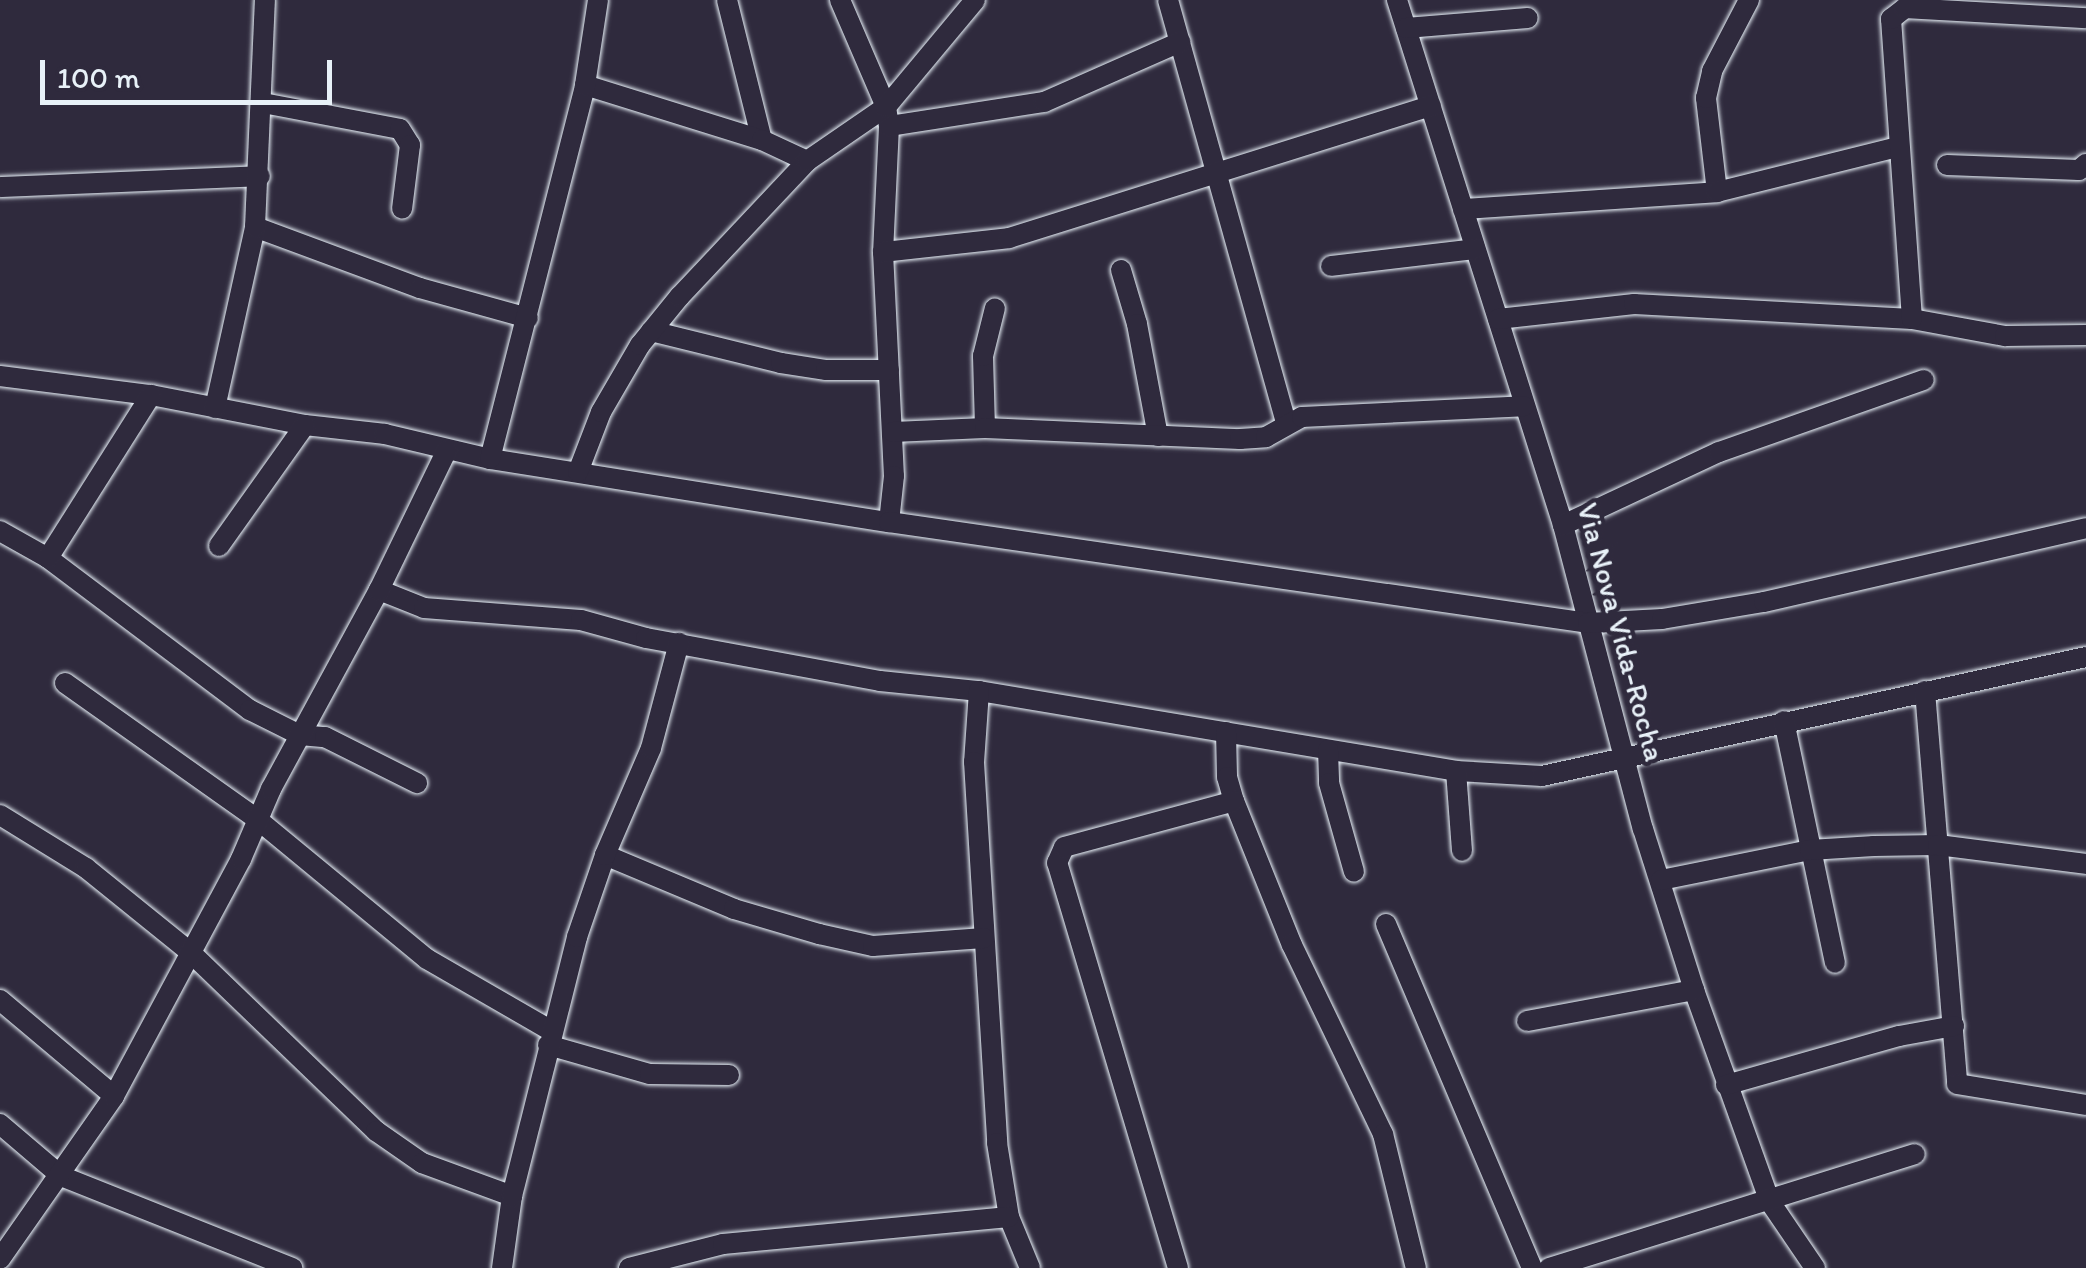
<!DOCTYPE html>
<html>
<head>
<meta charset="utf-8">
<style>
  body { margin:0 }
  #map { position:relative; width:2086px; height:1268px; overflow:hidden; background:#2f2a3d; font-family:Itim,sans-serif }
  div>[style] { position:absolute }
  .roads { filter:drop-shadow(0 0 2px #e8f1f8) drop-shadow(0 0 2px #e8f1f8) }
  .street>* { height:20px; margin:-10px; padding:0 10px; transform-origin:10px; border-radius:10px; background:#2f2a3d }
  span { translate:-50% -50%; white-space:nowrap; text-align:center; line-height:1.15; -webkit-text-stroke:9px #2f2a3d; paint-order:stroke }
  .street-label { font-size:30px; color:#e8f1f8 }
  .scale { position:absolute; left:40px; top:60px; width:292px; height:45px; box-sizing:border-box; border:5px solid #e8f1f8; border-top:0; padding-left:12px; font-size:30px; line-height:35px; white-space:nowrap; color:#e8f1f8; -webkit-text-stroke:8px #2f2a3d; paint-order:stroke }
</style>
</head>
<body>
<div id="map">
  <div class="roads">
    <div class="street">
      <i style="left:727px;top:0;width:144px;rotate:76deg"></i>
      <i style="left:840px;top:0;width:116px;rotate:66.7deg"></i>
      <i style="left:886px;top:107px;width:19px;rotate:81deg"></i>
      <i style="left:889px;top:126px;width:126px;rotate:92.7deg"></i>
      <i style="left:883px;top:252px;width:224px;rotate:87.2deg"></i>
      <i style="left:894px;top:476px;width:46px;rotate:96.2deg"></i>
      <i style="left:1168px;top:0;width:440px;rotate:74.4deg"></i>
      <i style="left:1397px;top:0;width:551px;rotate:72.45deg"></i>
      <i style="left:1563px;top:525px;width:314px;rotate:75.3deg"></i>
      <i style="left:1643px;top:829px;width:169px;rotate:72.4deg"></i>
      <i style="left:1694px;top:990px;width:225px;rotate:70.3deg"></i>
      <i style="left:1770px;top:1202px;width:80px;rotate:55.7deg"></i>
      <i style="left:1406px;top:28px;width:122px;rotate:-4.7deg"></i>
      <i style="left:585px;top:85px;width:185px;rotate:17.3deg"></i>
      <i style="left:762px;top:140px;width:50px;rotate:25deg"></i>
      <i style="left:263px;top:103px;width:139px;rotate:10.7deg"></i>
      <i style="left:400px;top:129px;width:19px;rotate:58deg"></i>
      <i style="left:410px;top:145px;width:64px;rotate:97.1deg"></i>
      <i style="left:889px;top:126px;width:157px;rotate:-8.8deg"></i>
      <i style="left:1044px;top:102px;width:149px;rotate:-23.8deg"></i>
      <i style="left:1947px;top:165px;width:132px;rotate:2.2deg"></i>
      <i style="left:2079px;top:170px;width:9px;rotate:-41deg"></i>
      <i style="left:0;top:187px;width:260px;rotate:-2.4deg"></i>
      <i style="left:1717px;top:192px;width:95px;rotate:-96.7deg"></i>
      <i style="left:1706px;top:98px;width:28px;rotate:-77deg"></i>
      <i style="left:1712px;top:71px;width:80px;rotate:-62.5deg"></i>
      <i style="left:1463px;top:209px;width:255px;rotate:-3.8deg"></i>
      <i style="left:1717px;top:192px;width:186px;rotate:-14deg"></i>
      <i style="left:255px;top:227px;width:176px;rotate:20.3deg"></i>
      <i style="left:420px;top:288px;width:112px;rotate:15.5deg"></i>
      <i style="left:883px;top:252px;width:127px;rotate:-6.3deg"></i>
      <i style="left:1009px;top:238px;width:442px;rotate:-17.4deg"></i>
      <i style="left:1331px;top:266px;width:145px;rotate:-6.7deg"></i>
      <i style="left:1121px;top:270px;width:56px;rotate:73.5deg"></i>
      <i style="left:1137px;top:324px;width:114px;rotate:79.4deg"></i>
      <i style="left:1498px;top:319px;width:137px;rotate:-6.3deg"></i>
      <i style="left:1634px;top:304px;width:278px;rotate:3.1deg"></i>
      <i style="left:1912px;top:319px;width:95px;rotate:10.4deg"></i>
      <i style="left:2005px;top:336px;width:81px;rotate:-0.7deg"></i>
      <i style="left:1912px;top:319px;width:301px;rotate:-94deg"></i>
      <i style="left:1891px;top:19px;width:18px;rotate:-38deg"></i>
      <i style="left:1905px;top:8px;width:181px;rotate:3.2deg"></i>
      <i style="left:651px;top:331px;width:134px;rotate:13.8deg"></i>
      <i style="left:781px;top:363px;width:46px;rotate:8.8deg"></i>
      <i style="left:826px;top:370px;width:63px"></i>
      <i style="left:0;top:376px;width:152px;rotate:7.2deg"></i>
      <i style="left:151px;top:395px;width:157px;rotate:11deg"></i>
      <i style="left:305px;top:425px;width:81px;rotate:6.4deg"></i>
      <i style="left:385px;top:434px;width:108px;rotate:13.4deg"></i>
      <i style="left:490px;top:459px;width:404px;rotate:9deg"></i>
      <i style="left:889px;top:522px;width:706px;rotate:8.22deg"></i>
      <i style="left:1588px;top:623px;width:74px;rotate:-3.1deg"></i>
      <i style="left:1662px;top:619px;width:103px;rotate:-9.5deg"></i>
      <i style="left:1764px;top:602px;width:330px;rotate:-12.9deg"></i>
      <i style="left:215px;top:408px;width:185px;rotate:-77.5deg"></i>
      <i style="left:255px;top:227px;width:227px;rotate:-87.5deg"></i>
      <i style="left:985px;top:428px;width:72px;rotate:-91.6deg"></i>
      <i style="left:983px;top:356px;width:49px;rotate:-76deg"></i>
      <i style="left:893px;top:432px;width:92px;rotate:-2.5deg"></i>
      <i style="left:985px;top:428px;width:255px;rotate:2.5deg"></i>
      <i style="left:1240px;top:439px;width:26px;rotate:-4deg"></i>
      <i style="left:1266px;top:437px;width:41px;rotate:-29.1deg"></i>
      <i style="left:1302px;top:417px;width:222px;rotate:-2.8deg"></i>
      <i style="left:490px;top:459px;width:386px;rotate:-75.7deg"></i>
      <i style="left:585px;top:85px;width:86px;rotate:-81.3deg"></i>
      <i style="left:578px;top:472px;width:64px;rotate:-69deg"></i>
      <i style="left:601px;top:412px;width:78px;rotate:-59.8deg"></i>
      <i style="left:640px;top:345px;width:63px;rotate:-50.8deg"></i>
      <i style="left:680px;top:296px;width:185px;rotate:-46.7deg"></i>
      <i style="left:807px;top:161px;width:96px;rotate:-34.4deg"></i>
      <i style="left:886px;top:107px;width:139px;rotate:-50.2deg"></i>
      <i style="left:1563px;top:525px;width:172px;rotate:-25.1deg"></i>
      <i style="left:1719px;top:452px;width:217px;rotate:-19.4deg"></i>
      <i style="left:0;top:531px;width:55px;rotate:29.4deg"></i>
      <i style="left:48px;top:558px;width:253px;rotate:37deg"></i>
      <i style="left:250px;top:710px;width:56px;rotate:26.6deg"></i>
      <i style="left:300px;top:735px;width:25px;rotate:5deg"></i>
      <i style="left:325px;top:737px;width:103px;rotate:26.6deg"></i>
      <i style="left:219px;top:546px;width:148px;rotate:-54.6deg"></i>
      <i style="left:48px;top:558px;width:193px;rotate:-57.7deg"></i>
      <i style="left:379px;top:590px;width:48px;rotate:21.8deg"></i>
      <i style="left:424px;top:608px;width:157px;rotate:4.4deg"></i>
      <i style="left:581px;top:620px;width:67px;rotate:15.5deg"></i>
      <i style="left:646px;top:638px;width:238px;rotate:10.4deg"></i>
      <i style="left:880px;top:681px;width:100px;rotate:5.8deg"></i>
      <i style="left:979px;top:691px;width:484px;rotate:9.5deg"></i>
      <i style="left:1456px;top:771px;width:86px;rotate:3.3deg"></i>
      <i style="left:1542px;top:776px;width:557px;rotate:-12.34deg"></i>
      <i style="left:65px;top:683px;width:235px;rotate:35.3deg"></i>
      <i style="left:257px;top:819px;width:220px;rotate:39.5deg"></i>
      <i style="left:427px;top:959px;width:142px;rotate:30deg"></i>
      <i style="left:979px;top:691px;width:71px;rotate:94deg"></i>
      <i style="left:974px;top:762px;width:382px;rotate:86.5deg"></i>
      <i style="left:997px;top:1143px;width:75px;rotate:80.8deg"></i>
      <i style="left:1009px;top:1217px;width:55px;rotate:67.6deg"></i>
      <i style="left:1925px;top:691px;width:394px;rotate:85.3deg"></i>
      <i style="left:1957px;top:1084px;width:131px;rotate:9.2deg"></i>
      <i style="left:1784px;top:721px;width:247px;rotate:78.1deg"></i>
      <i style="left:1226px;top:732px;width:45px;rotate:88.7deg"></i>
      <i style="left:1227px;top:777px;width:25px;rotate:74deg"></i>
      <i style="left:1234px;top:801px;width:155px;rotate:68.1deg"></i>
      <i style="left:1292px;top:945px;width:210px;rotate:64.3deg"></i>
      <i style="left:1383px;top:1134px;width:138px;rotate:76.2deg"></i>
      <i style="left:1328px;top:750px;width:33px;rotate:88deg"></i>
      <i style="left:1329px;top:783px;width:92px;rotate:74.3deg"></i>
      <i style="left:1456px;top:771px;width:80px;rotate:85.7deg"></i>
      <i style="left:0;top:815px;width:101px;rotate:31.6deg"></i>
      <i style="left:86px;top:868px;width:132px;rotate:38.9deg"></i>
      <i style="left:189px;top:951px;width:260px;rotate:43.9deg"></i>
      <i style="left:376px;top:1131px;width:56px;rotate:34.8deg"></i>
      <i style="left:422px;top:1163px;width:96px;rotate:20.1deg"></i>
      <i style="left:605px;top:855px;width:140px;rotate:22.7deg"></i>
      <i style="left:734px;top:909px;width:89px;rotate:16.4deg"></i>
      <i style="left:819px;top:934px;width:55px;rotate:12.5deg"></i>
      <i style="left:873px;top:946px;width:111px;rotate:-4.1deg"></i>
      <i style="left:1661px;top:880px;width:152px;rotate:-11.4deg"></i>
      <i style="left:1810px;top:850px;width:64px;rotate:-3.6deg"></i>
      <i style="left:1874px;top:846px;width:64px;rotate:-0.9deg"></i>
      <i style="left:1938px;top:845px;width:149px;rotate:7.3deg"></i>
      <i style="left:1386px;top:924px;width:374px;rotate:67deg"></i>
      <i style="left:0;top:1000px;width:149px;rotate:40.1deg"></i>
      <i style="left:1527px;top:1021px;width:170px;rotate:-10.5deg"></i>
      <i style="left:548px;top:1045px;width:106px;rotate:15.9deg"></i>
      <i style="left:650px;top:1074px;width:79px;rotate:0.7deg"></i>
      <i style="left:1726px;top:1085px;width:180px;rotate:-15.8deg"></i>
      <i style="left:1899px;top:1036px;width:56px;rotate:-10.3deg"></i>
      <i style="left:0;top:1124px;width:80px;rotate:40.4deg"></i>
      <i style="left:61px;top:1176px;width:249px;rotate:21.7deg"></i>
      <i style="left:0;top:1259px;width:199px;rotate:-55deg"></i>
      <i style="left:114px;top:1096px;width:269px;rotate:-61.8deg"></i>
      <i style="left:241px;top:859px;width:76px;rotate:-66.8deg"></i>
      <i style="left:271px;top:789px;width:226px;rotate:-61.5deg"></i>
      <i style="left:379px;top:590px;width:156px;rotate:-64.1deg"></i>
      <i style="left:502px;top:1268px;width:73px;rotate:-82.1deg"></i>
      <i style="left:512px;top:1196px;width:267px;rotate:-75.9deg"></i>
      <i style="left:577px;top:937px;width:87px;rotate:-71.1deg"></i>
      <i style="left:605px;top:855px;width:116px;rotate:-66.7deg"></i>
      <i style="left:651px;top:748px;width:109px;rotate:-75.1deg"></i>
      <i style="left:629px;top:1268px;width:97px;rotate:-14.3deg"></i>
      <i style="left:723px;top:1244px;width:287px;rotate:-5.4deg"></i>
      <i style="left:1178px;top:1268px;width:423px;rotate:-106.6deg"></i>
      <i style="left:1057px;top:863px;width:17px;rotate:-66deg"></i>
      <i style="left:1064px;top:847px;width:176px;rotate:-15.1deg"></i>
      <i style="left:1549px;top:1268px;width:383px;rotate:-17.3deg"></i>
    </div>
  </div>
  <div class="street-label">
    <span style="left:1621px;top:632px;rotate:75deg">Via Nova Vida-Rocha</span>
  </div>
  <div class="scale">100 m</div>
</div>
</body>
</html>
